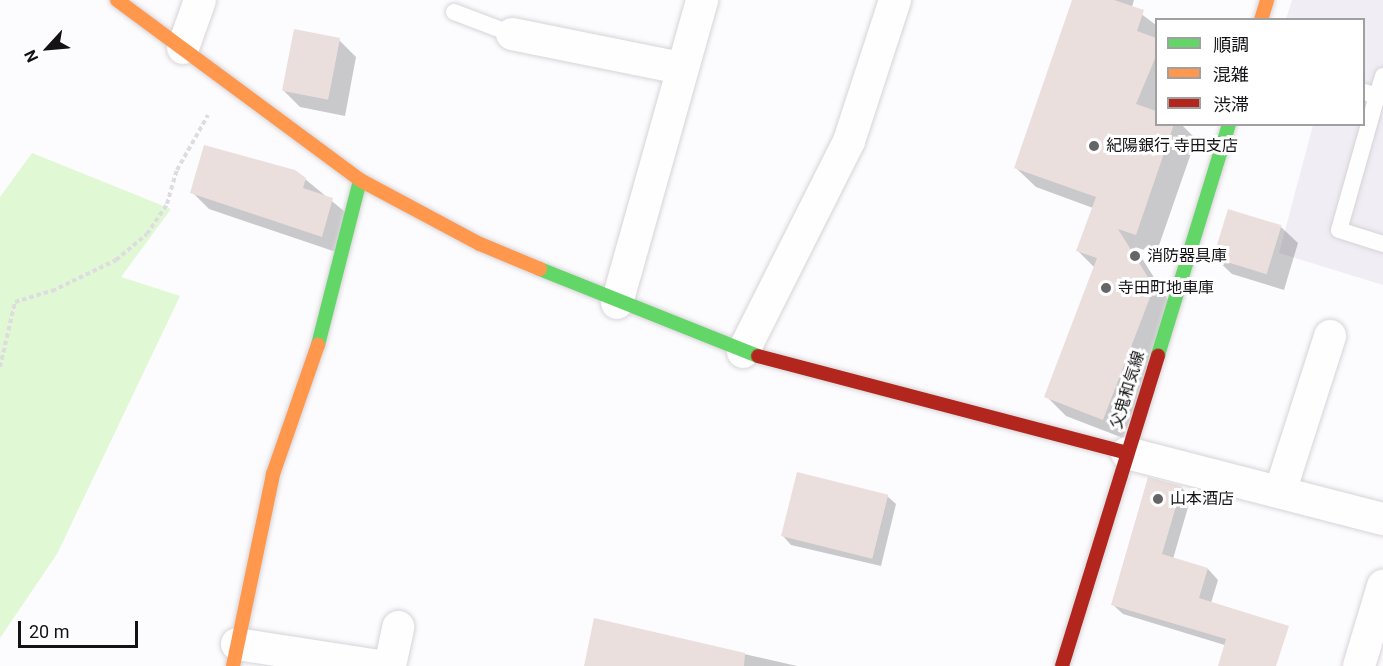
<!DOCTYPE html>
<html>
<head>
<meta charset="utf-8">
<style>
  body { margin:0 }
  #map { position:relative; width:1383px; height:666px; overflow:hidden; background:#fcfbfd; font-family:Roboto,"Noto Sans JP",sans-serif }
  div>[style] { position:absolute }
  .built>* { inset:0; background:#f1edf5 }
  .green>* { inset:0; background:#e0f8d4 }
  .shadow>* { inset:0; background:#0003 }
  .building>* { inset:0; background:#ebdfdd; transform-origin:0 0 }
  .path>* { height:4px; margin-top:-2px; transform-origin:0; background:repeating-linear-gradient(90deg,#dddcde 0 4.5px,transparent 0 7.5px) }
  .roads { filter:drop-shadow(0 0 2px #d6d4d7) drop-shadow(0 0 2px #d6d4d7) }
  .lane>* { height:16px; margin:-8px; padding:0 8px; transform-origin:8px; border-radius:8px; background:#fffeff }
  .street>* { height:32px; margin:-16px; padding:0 16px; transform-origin:16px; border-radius:16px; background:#fffeff }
  .fast>* { height:14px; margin:-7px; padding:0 7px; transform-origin:7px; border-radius:7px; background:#63d668 }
  .slow>* { height:14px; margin:-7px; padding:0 7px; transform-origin:7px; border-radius:7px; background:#ff974d }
  .jam>* { height:14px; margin:-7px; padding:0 7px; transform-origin:7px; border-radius:7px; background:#b3261e }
  .dots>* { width:16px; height:16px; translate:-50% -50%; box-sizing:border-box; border:3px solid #fff; border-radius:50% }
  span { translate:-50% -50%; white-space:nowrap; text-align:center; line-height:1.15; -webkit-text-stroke:6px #fff; paint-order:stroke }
  .poi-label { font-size:16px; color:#141215 }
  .left { translate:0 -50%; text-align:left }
  .street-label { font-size:16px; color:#141215 }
  .legend { position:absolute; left:1155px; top:18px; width:210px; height:108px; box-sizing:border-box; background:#fff; border:2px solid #a1a0a1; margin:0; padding:8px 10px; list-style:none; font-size:18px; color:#141215 }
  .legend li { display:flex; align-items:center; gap:12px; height:30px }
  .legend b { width:30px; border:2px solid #a1a0a1 }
  .north { position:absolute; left:18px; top:18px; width:60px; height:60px; -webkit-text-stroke:4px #fff; paint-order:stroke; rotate:244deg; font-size:16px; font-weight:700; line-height:24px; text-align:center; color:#141215 }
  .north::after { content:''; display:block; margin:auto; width:21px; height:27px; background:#141215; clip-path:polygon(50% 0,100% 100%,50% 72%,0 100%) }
  .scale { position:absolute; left:18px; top:621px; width:120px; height:27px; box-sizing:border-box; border:3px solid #141215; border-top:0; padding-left:8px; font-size:18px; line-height:21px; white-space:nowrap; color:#141215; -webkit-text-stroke:4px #fff; paint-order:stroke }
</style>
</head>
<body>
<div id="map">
  <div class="built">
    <i style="clip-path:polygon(1292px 0,1383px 0,1383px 285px,1279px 253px,1313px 125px,1364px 124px,1364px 20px,1286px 19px)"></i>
  </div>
  <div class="green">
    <i style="clip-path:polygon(32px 153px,171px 209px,121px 277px,180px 296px,57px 554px,0 638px,0 197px)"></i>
  </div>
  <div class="shadow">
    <i style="clip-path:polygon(1073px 0,1134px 0,1132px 7px,1156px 25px,1156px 124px,1181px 124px,1196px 139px,1156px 254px,1135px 247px,1173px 308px,1123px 438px,1066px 416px,1046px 396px,1095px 268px,1078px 251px,1093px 208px,1036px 187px,1016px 168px)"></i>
    <i style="clip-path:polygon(339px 40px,356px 57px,345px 116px,300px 107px,283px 90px)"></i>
    <i style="clip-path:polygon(305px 179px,350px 216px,339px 253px,209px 209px,192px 192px)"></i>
    <i style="clip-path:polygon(1281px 227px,1298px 243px,1284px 290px,1232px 274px,1215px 258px)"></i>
    <i style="clip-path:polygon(1181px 487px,1191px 497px,1173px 559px,1208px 569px,1218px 580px,1211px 603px,1264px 657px,1123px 614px,1112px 604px)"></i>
    <i style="clip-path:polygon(887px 496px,896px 504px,881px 566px,791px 545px,783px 536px)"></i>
    <i style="clip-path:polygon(595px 620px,797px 666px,585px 666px)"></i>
  </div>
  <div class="building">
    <i style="clip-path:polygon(1072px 0,1114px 0,1144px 10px,1137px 31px,1156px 38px,1156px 56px,1136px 104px,1156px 111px,1156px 124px,1174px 124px,1136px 235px,1118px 229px,1154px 287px,1103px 420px,1044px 397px,1097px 258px,1076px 251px,1096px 197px,1014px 168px)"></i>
    <i style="left:294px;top:29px;width:47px;height:63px;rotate:11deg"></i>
    <i style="clip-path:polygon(204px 145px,295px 170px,306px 178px,303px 188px,333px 198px,322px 237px,190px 193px)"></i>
    <i style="left:1228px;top:209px;width:56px;height:51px;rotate:17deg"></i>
    <i style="left:797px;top:472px;width:94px;height:66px;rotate:14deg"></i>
    <i style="clip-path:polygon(1148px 477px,1182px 486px,1162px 554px,1208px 568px,1199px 598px,1289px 626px,1276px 666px,1218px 666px,1226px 639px,1111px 605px)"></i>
    <i style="clip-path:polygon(594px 618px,745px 653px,744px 666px,584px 666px)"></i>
  </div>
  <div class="path">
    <i style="left:0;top:367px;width:67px;rotate:-77deg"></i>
    <i style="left:15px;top:302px;width:39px;rotate:-17deg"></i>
    <i style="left:52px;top:291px;width:71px;rotate:-25.8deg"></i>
    <i style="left:116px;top:260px;width:40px;rotate:-40deg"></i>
    <i style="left:147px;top:234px;width:36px;rotate:-56deg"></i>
    <i style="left:167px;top:204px;width:35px;rotate:-74deg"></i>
    <i style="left:177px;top:170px;width:63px;rotate:-60.6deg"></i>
  </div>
  <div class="roads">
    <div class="lane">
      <i style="left:454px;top:12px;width:62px;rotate:20.8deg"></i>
      <i style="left:1364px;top:92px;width:14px;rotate:17deg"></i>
      <i style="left:1377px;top:96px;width:139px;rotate:105.8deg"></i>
      <i style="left:1339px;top:230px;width:46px;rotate:17.7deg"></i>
      <i style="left:1377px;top:96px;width:21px;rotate:-73deg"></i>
    </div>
    <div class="street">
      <i style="left:512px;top:34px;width:172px;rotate:11.4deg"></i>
      <i style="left:183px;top:48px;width:51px;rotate:-70.5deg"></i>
      <i style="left:617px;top:303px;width:315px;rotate:-74.3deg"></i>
      <i style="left:743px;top:352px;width:236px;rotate:-63.3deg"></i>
      <i style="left:849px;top:141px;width:148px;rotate:-71.9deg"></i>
      <i style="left:1127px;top:453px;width:264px;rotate:14.5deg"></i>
      <i style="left:1280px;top:492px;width:164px;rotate:-72.2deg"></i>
      <i style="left:237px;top:644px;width:144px;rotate:8.8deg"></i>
      <i style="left:390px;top:666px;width:40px;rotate:-78deg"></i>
      <i style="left:1359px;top:666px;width:84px;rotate:-73.3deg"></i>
    </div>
    <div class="fast">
      <i style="left:540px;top:269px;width:235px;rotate:21.8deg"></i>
      <i style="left:318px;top:345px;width:170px;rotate:-75.7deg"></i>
      <i style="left:1158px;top:355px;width:242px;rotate:-72.9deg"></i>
    </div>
    <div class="slow">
      <i style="left:117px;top:0;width:302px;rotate:36.5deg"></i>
      <i style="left:360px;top:180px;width:136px;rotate:28.1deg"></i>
      <i style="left:480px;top:244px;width:65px;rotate:22.6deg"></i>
      <i style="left:1261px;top:20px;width:21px;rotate:-73deg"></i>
      <i style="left:233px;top:666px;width:196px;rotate:-78.2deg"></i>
      <i style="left:273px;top:474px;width:137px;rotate:-70.8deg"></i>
    </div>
    <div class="jam">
      <i style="left:758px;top:356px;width:382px;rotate:14.7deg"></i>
      <i style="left:1062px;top:666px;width:325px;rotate:-72.8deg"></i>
    </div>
  </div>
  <div class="dots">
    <i style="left:1094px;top:146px;background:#656466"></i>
    <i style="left:1135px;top:256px;background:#656466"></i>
    <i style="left:1106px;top:288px;background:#656466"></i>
    <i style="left:1158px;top:499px;background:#656466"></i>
  </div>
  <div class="poi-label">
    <span class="left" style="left:1106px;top:146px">紀陽銀行 寺田支店</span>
    <span class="left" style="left:1147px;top:256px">消防器具庫</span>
    <span class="left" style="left:1118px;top:288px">寺田町地車庫</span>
    <span class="left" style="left:1170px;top:499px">山本酒店</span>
  </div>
  <div class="street-label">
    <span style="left:1128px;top:390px;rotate:-73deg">父鬼和気線</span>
  </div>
  <ul class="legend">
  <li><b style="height:8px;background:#63d668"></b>順調</li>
  <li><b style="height:8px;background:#ff974d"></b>混雑</li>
  <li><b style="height:8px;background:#b3261e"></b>渋滞</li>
  </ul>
  <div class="north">N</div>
  <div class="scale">20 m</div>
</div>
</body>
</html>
